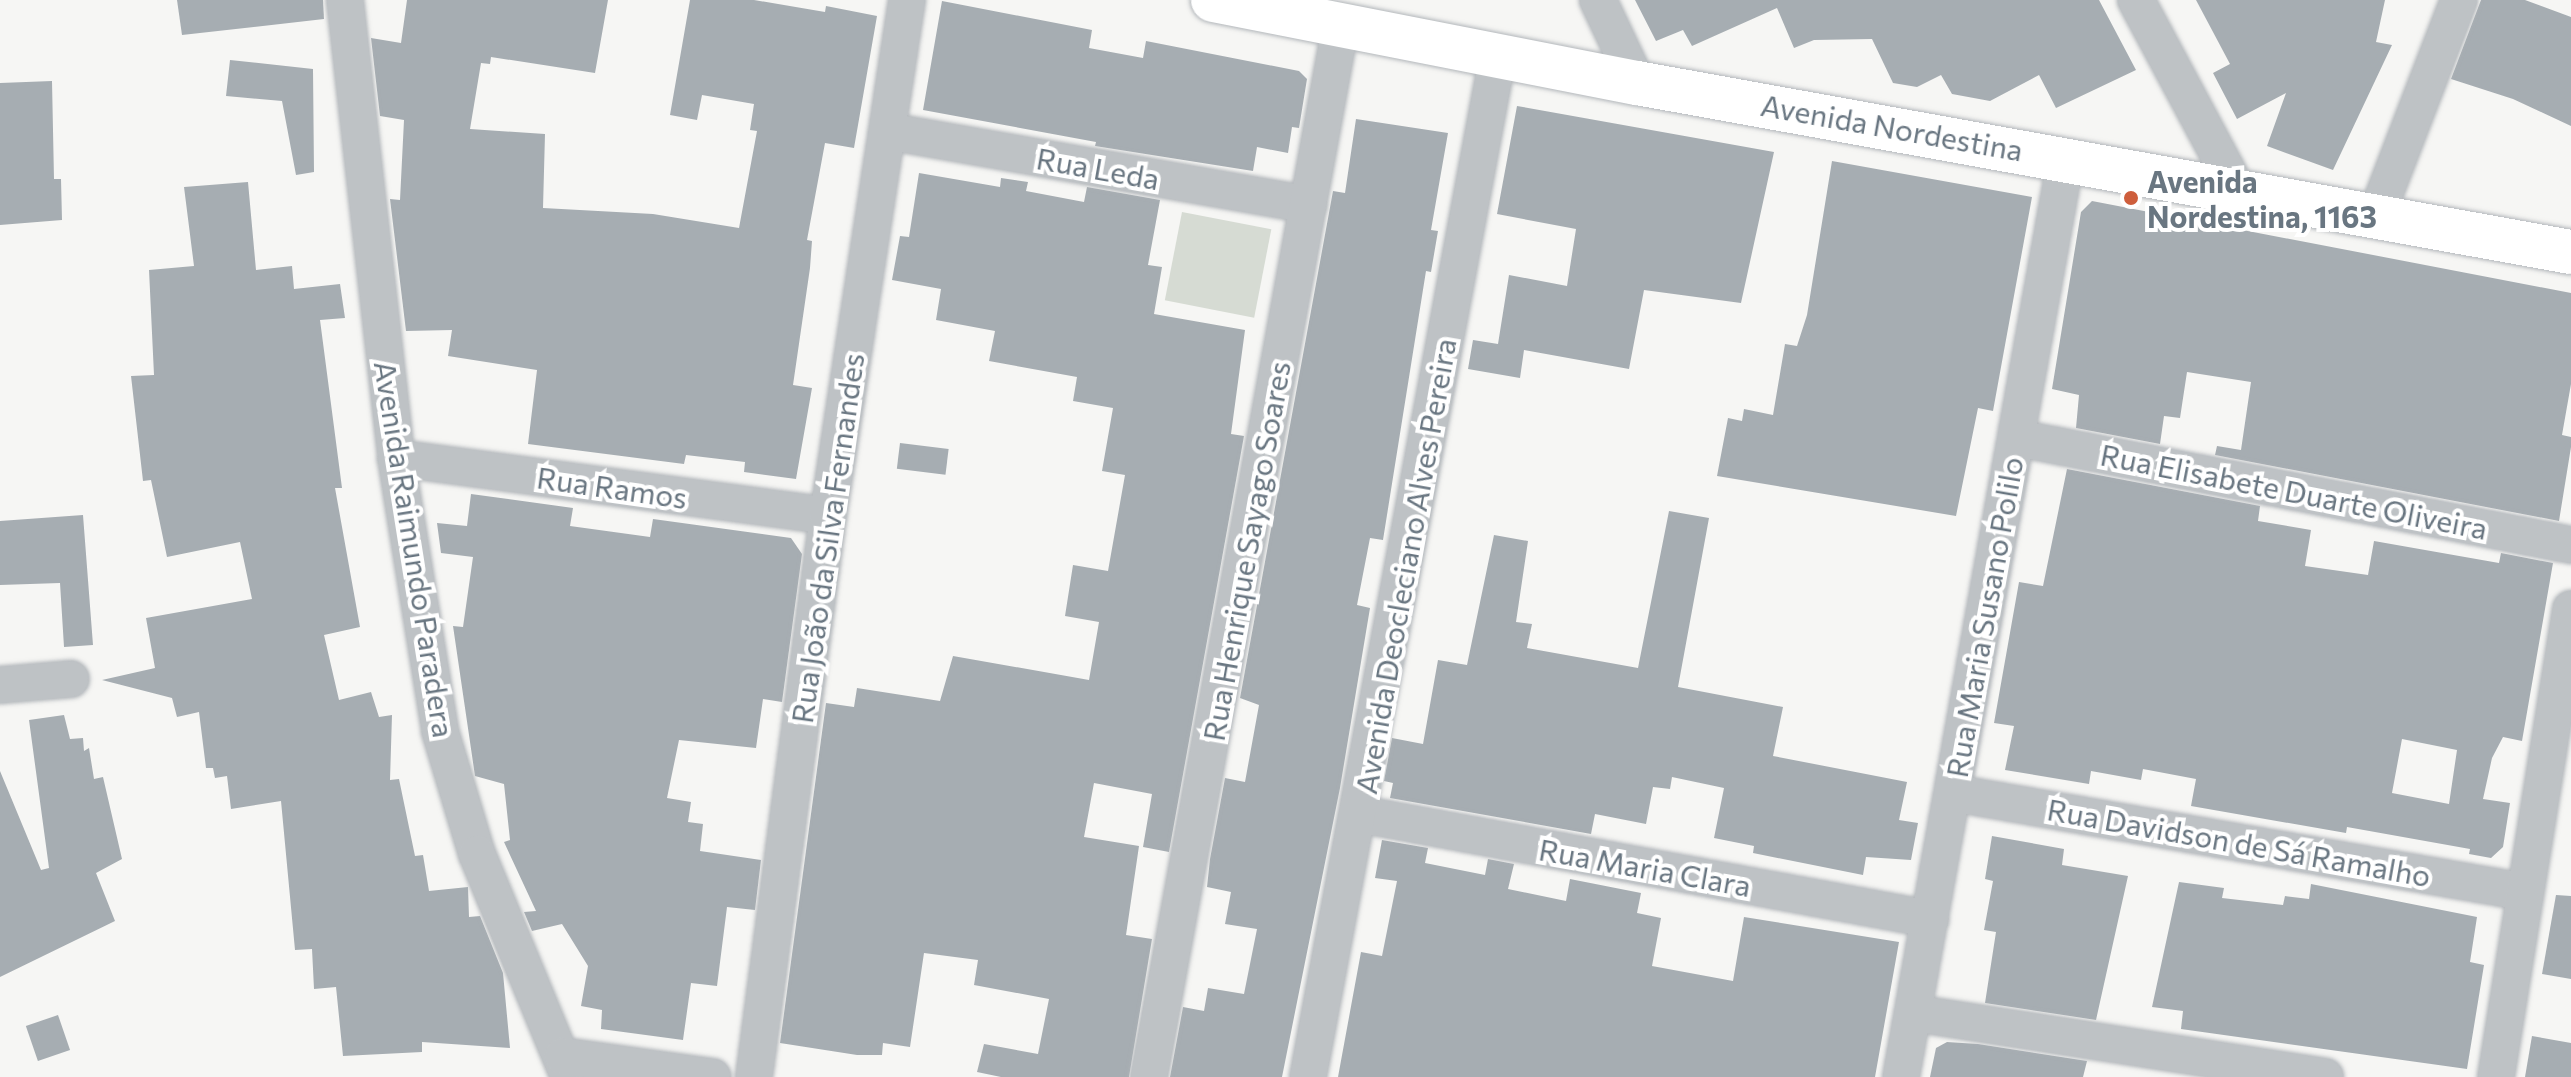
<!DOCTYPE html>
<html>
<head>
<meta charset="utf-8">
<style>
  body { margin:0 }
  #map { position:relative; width:2571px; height:1077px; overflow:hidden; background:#f6f6f4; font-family:Commissioner,sans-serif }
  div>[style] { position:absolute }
  .green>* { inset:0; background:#d6dbd3; transform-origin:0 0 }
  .building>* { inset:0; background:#a6adb2; transform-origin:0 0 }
  .roads { filter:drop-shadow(0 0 2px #b3b7bb) drop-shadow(0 0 2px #b3b7bb) }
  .street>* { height:36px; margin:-18px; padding:0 18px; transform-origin:18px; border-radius:18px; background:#bec2c5 }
  .secondary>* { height:44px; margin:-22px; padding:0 22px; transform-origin:22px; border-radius:22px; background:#fff }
  .dots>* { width:22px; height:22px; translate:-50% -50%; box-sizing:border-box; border:4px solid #fff; border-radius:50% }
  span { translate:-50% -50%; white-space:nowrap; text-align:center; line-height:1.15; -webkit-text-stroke:8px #fff; paint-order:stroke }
  .street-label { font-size:30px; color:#697681 }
  .poi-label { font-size:30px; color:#697681; font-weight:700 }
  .left { translate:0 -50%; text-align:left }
</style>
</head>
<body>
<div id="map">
  <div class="green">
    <i style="left:1182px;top:212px;width:91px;height:90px;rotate:11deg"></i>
  </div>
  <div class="building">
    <i style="clip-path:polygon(177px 0,323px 0,324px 19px,182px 35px)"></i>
    <i style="clip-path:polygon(407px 0,608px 0,595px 73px,491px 57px,490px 64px,481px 63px,470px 129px,545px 134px,543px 208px,653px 214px,739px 228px,757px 131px,750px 130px,754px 104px,702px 95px,697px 120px,670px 115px,690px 0,754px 0,825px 12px,826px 6px,877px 16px,854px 148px,825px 143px,807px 240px,812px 241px,810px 268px,793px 385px,812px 388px,796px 479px,744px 472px,745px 462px,686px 455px,684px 464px,528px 444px,537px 370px,448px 356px,452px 330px,406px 331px,390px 199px,400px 200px,404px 120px,380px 116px,371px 38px,401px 43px)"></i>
    <i style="clip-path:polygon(1635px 0,2099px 0,2136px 70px,2056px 108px,2039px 75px,1990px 101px,1952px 94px,1941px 75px,1917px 87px,1893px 83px,1872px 39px,1814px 40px,1794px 48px,1777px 8px,1692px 46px,1683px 30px,1656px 41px)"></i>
    <i style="clip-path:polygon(2196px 0,2385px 0,2376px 42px,2392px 45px,2333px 170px,2267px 146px,2286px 93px,2237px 119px,2213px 73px,2230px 64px)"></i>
    <i style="clip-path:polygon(2481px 0,2525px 0,2571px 17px,2571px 126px,2513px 99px,2451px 79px)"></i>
    <i style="clip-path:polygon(942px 1px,1092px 30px,1089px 48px,1143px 58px,1146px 41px,1299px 71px,1307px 79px,1299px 128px,1292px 127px,1288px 153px,1257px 147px,1253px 171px,1095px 146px,1096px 142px,923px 110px)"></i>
    <i style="clip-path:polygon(230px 60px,313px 69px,314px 172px,296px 175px,282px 101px,226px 96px)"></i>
    <i style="clip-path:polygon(52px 81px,54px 179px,61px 179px,62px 220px,0 225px,0 83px)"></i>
    <i style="clip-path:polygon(1517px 106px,1774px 152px,1741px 303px,1644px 290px,1629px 369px,1524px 350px,1520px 378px,1468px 369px,1473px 340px,1498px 344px,1509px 275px,1567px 286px,1576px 229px,1497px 214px)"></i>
    <i style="clip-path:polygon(1356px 119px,1448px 133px,1431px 230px,1438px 231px,1431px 272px,1426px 271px,1383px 540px,1370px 538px,1357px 605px,1370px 608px,1340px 788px,1282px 1077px,1170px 1077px,1183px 1007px,1204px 1011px,1208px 988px,1244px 994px,1257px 929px,1225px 924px,1231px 892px,1207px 887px,1210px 859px,1225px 778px,1245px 782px,1259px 705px,1240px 698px,1333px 191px,1345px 193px)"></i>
    <i style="clip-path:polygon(1832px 161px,2032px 197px,1993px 411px,1978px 408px,1956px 516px,1717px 476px,1728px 418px,1742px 421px,1744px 409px,1773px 415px,1785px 344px,1797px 346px,1807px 315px)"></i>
    <i style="clip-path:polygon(919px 173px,1000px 187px,1001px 178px,1028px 182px,1026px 191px,1084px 202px,1087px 187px,1160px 200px,1148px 265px,1162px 267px,1154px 314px,1245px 330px,1231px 434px,1244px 436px,1169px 852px,1143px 847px,1152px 794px,1094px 783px,1084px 837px,1139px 846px,1126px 935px,1152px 939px,1129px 1077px,1001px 1077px,977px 1072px,984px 1044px,1038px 1054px,1049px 999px,974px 985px,978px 960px,924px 953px,910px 1047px,883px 1043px,882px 1055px,857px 1055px,780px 1043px,826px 703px,854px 707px,857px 688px,940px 701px,953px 656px,1089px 680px,1099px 622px,1065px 616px,1073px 565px,1108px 571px,1125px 475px,1102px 471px,1113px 408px,1073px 401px,1077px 377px,989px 361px,995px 331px,936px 320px,941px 289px,892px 280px,900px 236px,909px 237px)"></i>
    <i style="clip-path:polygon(248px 182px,256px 270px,292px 266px,294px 289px,340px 284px,345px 318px,320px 320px,342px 488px,335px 488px,360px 627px,324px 635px,339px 700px,371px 692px,379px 717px,392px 715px,390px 780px,399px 779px,415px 856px,423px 855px,429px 891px,468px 887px,469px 917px,480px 916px,503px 973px,510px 1048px,422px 1042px,422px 1052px,343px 1056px,336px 987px,314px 989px,312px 949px,295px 950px,281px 801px,231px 809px,227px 776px,215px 778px,213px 768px,206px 768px,199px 712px,177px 717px,172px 698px,102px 680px,155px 668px,146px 618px,252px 599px,240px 542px,167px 557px,151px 480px,143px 481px,131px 376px,154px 375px,149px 270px,194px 266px,184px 187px)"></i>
    <i style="clip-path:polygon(2092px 201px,2571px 293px,2571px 384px,2562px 435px,2571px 437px,2571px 447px,2559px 521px,2215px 455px,2217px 446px,2241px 450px,2251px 382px,2187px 372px,2180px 418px,2164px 416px,2160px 444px,2076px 428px,2079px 395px,2052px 389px,2081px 212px)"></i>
    <i style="left:900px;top:443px;width:49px;height:26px;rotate:7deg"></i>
    <i style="clip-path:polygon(evenodd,2067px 469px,2260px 506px,2258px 521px,2311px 530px,2305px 566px,2368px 575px,2374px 541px,2499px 563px,2501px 553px,2553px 563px,2522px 741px,2503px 737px,2492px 758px,2483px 799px,2510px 803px,2503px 847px,2491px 858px,2469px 854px,2470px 849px,2347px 827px,2346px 833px,2191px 806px,2196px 779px,2143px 769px,2141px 780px,2091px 771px,2089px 784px,2005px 770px,2014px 726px,1994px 723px,2019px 582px,2043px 586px,2067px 469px,2402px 739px,2457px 750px,2449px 804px,2392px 793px,2402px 739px)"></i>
    <i style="clip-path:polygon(471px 494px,573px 508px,570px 526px,650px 537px,653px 519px,791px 538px,802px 554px,782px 702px,763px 699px,756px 748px,679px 740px,667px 798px,691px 802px,688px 822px,703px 824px,700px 851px,761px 860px,755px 910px,727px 907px,717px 986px,691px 983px,683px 1040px,601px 1029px,602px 1010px,581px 1006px,588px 966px,562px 924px,532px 931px,524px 912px,536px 911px,504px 842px,510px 840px,504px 784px,475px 776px,453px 626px,463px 627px,473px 557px,441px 553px,437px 523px,467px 526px)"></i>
    <i style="clip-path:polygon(1669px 511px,1709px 518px,1678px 687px,1783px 707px,1773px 756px,1907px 782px,1899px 820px,1918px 823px,1911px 860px,1866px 857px,1863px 875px,1753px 853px,1754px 846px,1714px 838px,1724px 788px,1672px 777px,1670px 789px,1653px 787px,1646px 824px,1595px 814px,1591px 834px,1390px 798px,1393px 783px,1384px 781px,1392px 738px,1423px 744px,1438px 660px,1467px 665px,1494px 535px,1528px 541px,1516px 622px,1532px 624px,1527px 648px,1638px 668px)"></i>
    <i style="clip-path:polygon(83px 515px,93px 645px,64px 647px,60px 583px,0 585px,0 521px)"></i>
    <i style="clip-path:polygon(64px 715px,70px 739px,83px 738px,84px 751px,89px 748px,94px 779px,103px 777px,122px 859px,96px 873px,115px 921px,0 977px,0 771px,41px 870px,49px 868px,29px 720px)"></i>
    <i style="clip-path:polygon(1992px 836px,2064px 849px,2062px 865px,2128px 876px,2096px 1020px,1985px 1003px,1996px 932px,1984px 930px,1993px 881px,1985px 879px)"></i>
    <i style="clip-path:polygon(1382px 840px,1428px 848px,1425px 863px,1485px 875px,1488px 859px,1514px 864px,1508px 889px,1566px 901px,1570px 879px,1641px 893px,1637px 913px,1661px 918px,1652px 966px,1733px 981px,1744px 917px,1899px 942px,1875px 1077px,1338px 1077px,1361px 952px,1382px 956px,1397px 881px,1375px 878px)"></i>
    <i style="clip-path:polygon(2179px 882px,2224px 888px,2222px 898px,2283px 905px,2285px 896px,2309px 899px,2311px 884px,2477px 917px,2470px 962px,2484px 965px,2467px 1069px,2181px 1029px,2183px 1011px,2152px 1007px)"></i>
    <i style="clip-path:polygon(2556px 895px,2571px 896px,2571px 979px,2542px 974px)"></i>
    <i style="left:58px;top:1015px;width:37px;height:34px;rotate:71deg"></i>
    <i style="clip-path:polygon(2532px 1036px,2571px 1043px,2571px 1077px,2525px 1077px)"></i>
    <i style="clip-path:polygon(1947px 1042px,1978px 1044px,2087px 1061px,2083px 1077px,1930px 1077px,1936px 1048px)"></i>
  </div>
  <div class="roads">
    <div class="street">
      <i style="left:345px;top:0;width:461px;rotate:83.6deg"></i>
      <i style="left:396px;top:458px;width:277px;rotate:80.8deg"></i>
      <i style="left:440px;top:731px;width:128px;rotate:73.3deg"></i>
      <i style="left:477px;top:854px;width:241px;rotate:67.6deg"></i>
      <i style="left:1598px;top:0;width:92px;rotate:64.8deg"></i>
      <i style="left:2136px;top:0;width:214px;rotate:61.9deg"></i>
      <i style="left:887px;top:131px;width:428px;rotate:9.9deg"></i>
      <i style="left:2376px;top:216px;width:231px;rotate:-69deg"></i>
      <i style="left:2017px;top:438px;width:564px;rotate:10.93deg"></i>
      <i style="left:396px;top:458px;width:436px;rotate:7.6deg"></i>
      <i style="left:0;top:685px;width:71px;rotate:-4.8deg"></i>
      <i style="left:1953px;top:793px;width:581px;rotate:9.82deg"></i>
      <i style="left:1359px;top:814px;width:581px;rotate:10.42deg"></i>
      <i style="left:1913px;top:1013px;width:417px;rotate:8.8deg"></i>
      <i style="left:563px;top:1056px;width:151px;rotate:8deg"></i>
      <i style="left:754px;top:1077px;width:566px;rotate:-82.49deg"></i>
      <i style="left:828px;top:516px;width:522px;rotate:-81.3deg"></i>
      <i style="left:1149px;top:1077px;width:1070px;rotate:-79.67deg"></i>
      <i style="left:1308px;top:1077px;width:1040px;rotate:-79.47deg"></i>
      <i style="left:1901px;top:1077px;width:934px;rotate:-79.82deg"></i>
      <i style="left:2496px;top:1077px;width:474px;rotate:-80.9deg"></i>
    </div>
    <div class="secondary">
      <i style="left:1213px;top:0;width:432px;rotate:11.1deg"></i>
      <i style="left:1637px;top:83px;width:949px;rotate:10.26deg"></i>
    </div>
  </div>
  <div class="dots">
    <i style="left:2131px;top:198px;background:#ce5e3c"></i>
  </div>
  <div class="street-label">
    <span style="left:1892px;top:127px;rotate:10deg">Avenida Nordestina</span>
    <span style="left:1098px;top:168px;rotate:10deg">Rua Leda</span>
    <span style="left:612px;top:487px;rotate:8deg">Rua Ramos</span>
    <span style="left:2294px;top:491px;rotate:11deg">Rua Elisabete Duarte Oliveira</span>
    <span style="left:827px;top:538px;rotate:-82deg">Rua João da Silva Fernandes</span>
    <span style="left:415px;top:549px;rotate:81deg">Avenida Raimundo Paradera</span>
    <span style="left:1246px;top:551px;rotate:-80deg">Rua Henrique Sayago Soares</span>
    <span style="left:1405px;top:566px;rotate:-80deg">Avenida Deocleciano Alves Pereira</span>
    <span style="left:1984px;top:617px;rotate:-80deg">Rua Maria Susano Polilo</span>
    <span style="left:2239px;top:842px;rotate:10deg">Rua Davidson de Sá Ramalho</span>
    <span style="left:1645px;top:867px;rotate:10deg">Rua Maria Clara</span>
  </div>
  <div class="poi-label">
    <span class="left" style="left:2147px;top:198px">Avenida<br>Nordestina, 1163</span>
  </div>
</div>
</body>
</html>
